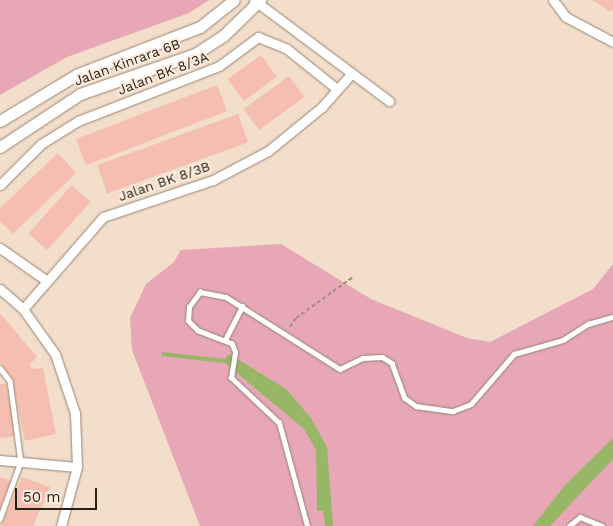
<!DOCTYPE html>
<html>
<head>
<meta charset="utf-8">
<style>
  body { margin:0 }
  #map { position:relative; width:613px; height:526px; overflow:hidden; background:#f2decb; font-family:"Work Sans",sans-serif }
  div>[style] { position:absolute }
  .green>* { inset:0; background:#e7a7b6 }
  .water>* { inset:0; background:#97b766 }
  .building>* { inset:0; background:#f6beb0; transform-origin:0 0 }
  .path>* { height:2px; margin-top:-1px; transform-origin:0; background:repeating-linear-gradient(90deg,#9e8f81 0 4px,transparent 0 6.5px) }
  .roads { filter:drop-shadow(0 0 1px #978573) drop-shadow(0 0 1px #978573) }
  .service>* { height:4.5px; margin:-2.25px; padding:0 2.25px; transform-origin:2.25px; border-radius:2.25px; background:#fff }
  .minor>* { height:9px; margin:-4.5px; padding:0 4.5px; transform-origin:4.5px; border-radius:4.5px; background:#fff }
  .tertiary>* { height:11px; margin:-5.5px; padding:0 5.5px; transform-origin:5.5px; border-radius:5.5px; background:#fff }
  span { translate:-50% -50%; white-space:nowrap; text-align:center; line-height:1.15; -webkit-text-stroke:4px #fdecdd; paint-order:stroke }
  .street-label { font-size:14px; color:#271f18 }
  .scale { position:absolute; left:15px; top:488px; width:82px; height:22px; box-sizing:border-box; border:2px solid #271f18; border-top:0; padding-left:6px; font-size:15px; line-height:18px; white-space:nowrap; color:#271f18; -webkit-text-stroke:4px #fdecdd; paint-order:stroke }
</style>
</head>
<body>
<div id="map">
  <div class="green">
    <i style="clip-path:polygon(0 0,209px 0,189px 13px,67px 57px,0 95px)"></i>
    <i style="clip-path:polygon(281px 244px,371px 299px,467px 338px,490px 342px,593px 289px,613px 264px,613px 526px,200px 526px,132px 350px,130px 318px,146px 284px,173px 263px,181px 250px)"></i>
  </div>
  <div class="water">
    <i style="clip-path:polygon(161px 352px,225px 359px,229px 354px,286px 389px,311px 418px,327px 447px,333px 526px,325px 526px,323px 511px,317px 511px,316px 450px,304px 429px,225px 363px,162px 356px)"></i>
    <i style="clip-path:polygon(613px 438px,613px 459px,550px 526px,533px 526px,565px 485px)"></i>
  </div>
  <div class="building">
    <i style="clip-path:polygon(592px 0,613px 0,613px 9px,611px 12px)"></i>
    <i style="left:261px;top:55px;width:27px;height:41px;rotate:54deg"></i>
    <i style="left:289px;top:76px;width:26px;height:56px;rotate:54deg"></i>
    <i style="left:217px;top:85px;width:28px;height:151px;rotate:69deg"></i>
    <i style="left:238px;top:114px;width:30px;height:150px;rotate:70deg"></i>
    <i style="clip-path:polygon(58px 153px,76px 173px,13px 234px,0 221px,0 208px)"></i>
    <i style="left:72px;top:185px;width:25px;height:65px;rotate:42deg"></i>
    <i style="clip-path:polygon(0 313px,37px 357px,30px 364px,32px 369px,43px 368px,56px 434px,25px 441px,11px 376px,0 363px)"></i>
    <i style="clip-path:polygon(0 384px,6px 384px,16px 436px,0 438px)"></i>
    <i style="clip-path:polygon(0 477px,12px 481px,0 508px)"></i>
    <i style="clip-path:polygon(22px 477px,50px 487px,33px 526px,1px 526px)"></i>
  </div>
  <div class="path">
    <i style="left:290px;top:327px;width:11px;rotate:-56deg"></i>
    <i style="left:296px;top:318px;width:70px;rotate:-35.7deg"></i>
  </div>
  <div class="roads">
    <div class="service">
      <i style="left:225px;top:340px;width:38px;rotate:-63deg"></i>
      <i style="left:0;top:368px;width:16px;rotate:52deg"></i>
      <i style="left:10px;top:381px;width:82px;rotate:82.3deg"></i>
      <i style="left:21px;top:462px;width:61px;rotate:110.2deg"></i>
      <i style="left:307px;top:526px;width:107px;rotate:-105.2deg"></i>
      <i style="left:279px;top:423px;width:66px;rotate:-136.8deg"></i>
      <i style="left:231px;top:378px;width:26px;rotate:-81deg"></i>
      <i style="left:235px;top:352px;width:9px;rotate:-111deg"></i>
      <i style="left:232px;top:344px;width:36px;rotate:-159deg"></i>
      <i style="left:198px;top:331px;width:14px;rotate:-135deg"></i>
      <i style="left:188px;top:321px;width:14px;rotate:-86deg"></i>
      <i style="left:189px;top:307px;width:19px;rotate:-54deg"></i>
      <i style="left:200px;top:292px;width:26px;rotate:11deg"></i>
      <i style="left:226px;top:297px;width:135px;rotate:32.3deg"></i>
      <i style="left:340px;top:369px;width:25px;rotate:-26deg"></i>
      <i style="left:363px;top:358px;width:19px;rotate:-3deg"></i>
      <i style="left:382px;top:357px;width:12px;rotate:31deg"></i>
      <i style="left:392px;top:363px;width:37px;rotate:70deg"></i>
      <i style="left:405px;top:398px;width:14px;rotate:36deg"></i>
      <i style="left:416px;top:406px;width:37px;rotate:8deg"></i>
      <i style="left:453px;top:411px;width:19px;rotate:-21deg"></i>
      <i style="left:471px;top:404px;width:66px;rotate:-49.3deg"></i>
      <i style="left:514px;top:354px;width:51px;rotate:-15.9deg"></i>
      <i style="left:563px;top:340px;width:30px;rotate:-33deg"></i>
      <i style="left:588px;top:324px;width:26px;rotate:-16deg"></i>
      <i style="left:569px;top:526px;width:14px;rotate:-39deg"></i>
      <i style="left:580px;top:517px;width:24px;rotate:22deg"></i>
    </div>
    <div class="minor">
      <i style="left:254px;top:0;width:169px;rotate:36.8deg"></i>
      <i style="left:553px;top:0;width:21px;rotate:53deg"></i>
      <i style="left:566px;top:17px;width:53px;rotate:28deg"></i>
      <i style="left:0;top:185px;width:58px;rotate:-45deg"></i>
      <i style="left:41px;top:144px;width:44px;rotate:-31.9deg"></i>
      <i style="left:78px;top:121px;width:151px;rotate:-21.3deg"></i>
      <i style="left:219px;top:66px;width:49px;rotate:-36.6deg"></i>
      <i style="left:258px;top:37px;width:31px;rotate:22deg"></i>
      <i style="left:287px;top:49px;width:64px;rotate:38.7deg"></i>
      <i style="left:0;top:248px;width:57px;rotate:35.1deg"></i>
      <i style="left:0;top:289px;width:30px;rotate:41deg"></i>
      <i style="left:23px;top:309px;width:55px;rotate:54.6deg"></i>
      <i style="left:55px;top:354px;width:62px;rotate:71.3deg"></i>
      <i style="left:75px;top:413px;width:54px;rotate:87.9deg"></i>
      <i style="left:77px;top:467px;width:61px;rotate:105.2deg"></i>
      <i style="left:23px;top:309px;width:122px;rotate:-49deg"></i>
      <i style="left:103px;top:217px;width:116px;rotate:-18.6deg"></i>
      <i style="left:213px;top:180px;width:62px;rotate:-27.8deg"></i>
      <i style="left:268px;top:151px;width:70px;rotate:-39.2deg"></i>
      <i style="left:322px;top:107px;width:44px;rotate:-48.7deg"></i>
      <i style="left:0;top:460px;width:77px;rotate:5.2deg"></i>
    </div>
    <div class="tertiary">
      <i style="left:0;top:121px;width:89px;rotate:-31.2deg"></i>
      <i style="left:76px;top:75px;width:133px;rotate:-21.2deg"></i>
      <i style="left:200px;top:27px;width:43px;rotate:-38.5deg"></i>
      <i style="left:0;top:147px;width:96px;rotate:-33.5deg"></i>
      <i style="left:80px;top:94px;width:122px;rotate:-19.2deg"></i>
      <i style="left:195px;top:54px;width:33px;rotate:-33deg"></i>
      <i style="left:223px;top:36px;width:52px;rotate:-44.2deg"></i>
    </div>
  </div>
  <div class="street-label">
    <span style="left:127px;top:62px;rotate:-20deg">Jalan Kinrara 6B</span>
    <span style="left:163px;top:73px;rotate:-21deg">Jalan BK 8/3A</span>
    <span style="left:164px;top:181px;rotate:-19deg">Jalan BK 8/3B</span>
  </div>
  <div class="scale">50 m</div>
</div>
</body>
</html>
